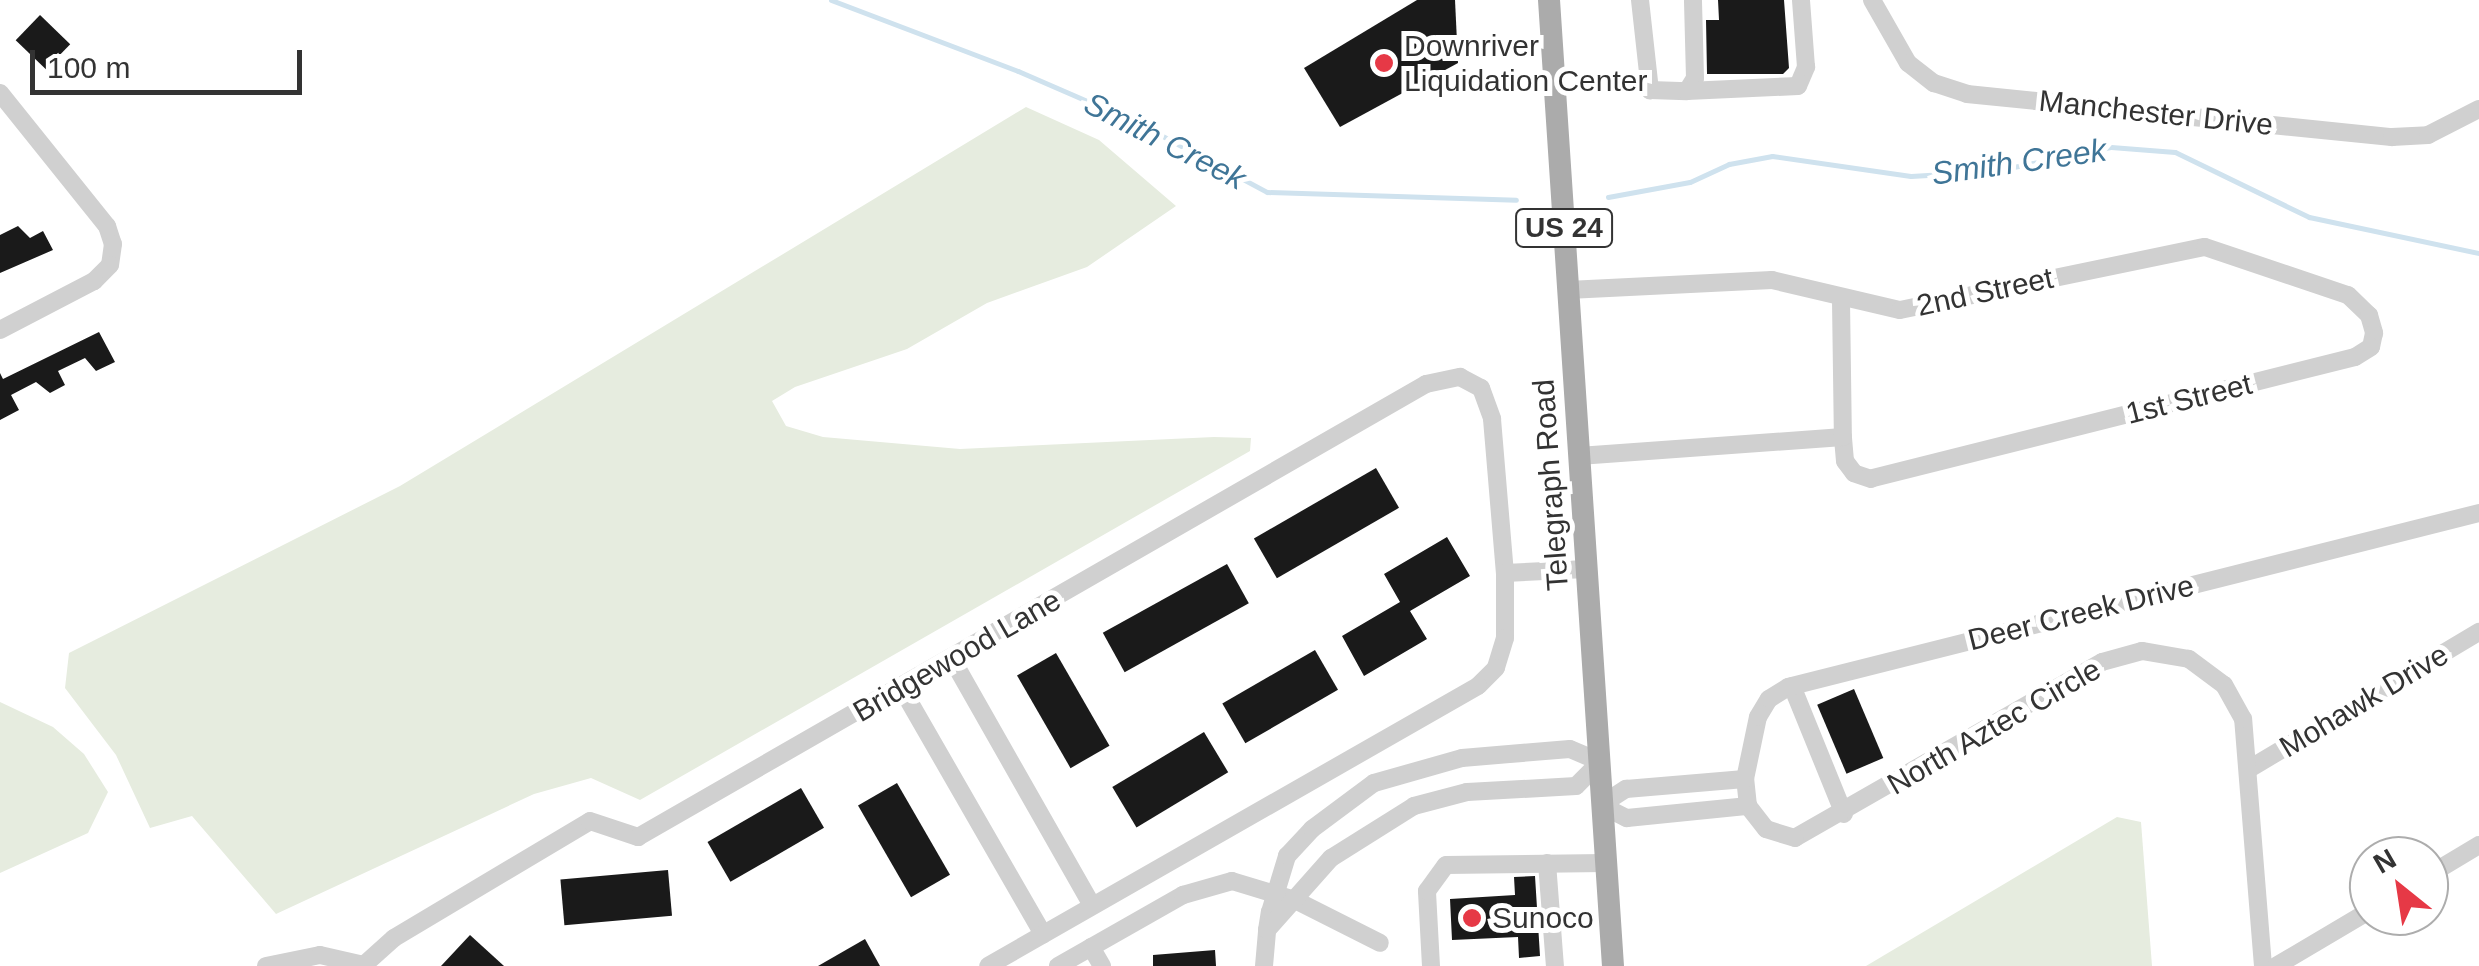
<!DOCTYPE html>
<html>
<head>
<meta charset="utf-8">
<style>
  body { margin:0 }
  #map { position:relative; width:2479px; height:966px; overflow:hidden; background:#fff; font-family:Arial,sans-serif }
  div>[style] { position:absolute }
  .green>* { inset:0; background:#e6ecdf }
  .stream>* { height:5px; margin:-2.5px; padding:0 2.5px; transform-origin:2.5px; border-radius:2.5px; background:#cfe2ee }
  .building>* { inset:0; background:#1a1a1a; transform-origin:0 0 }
  .minor>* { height:18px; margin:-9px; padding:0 9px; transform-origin:9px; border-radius:9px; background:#d0d0d0 }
  .major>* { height:22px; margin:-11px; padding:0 11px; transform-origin:11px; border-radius:11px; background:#ababab }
  .dots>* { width:28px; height:28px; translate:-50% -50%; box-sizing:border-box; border:5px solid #fff; border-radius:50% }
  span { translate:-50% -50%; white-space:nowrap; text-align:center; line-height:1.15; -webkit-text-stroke:10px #fff; paint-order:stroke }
  .shield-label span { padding:2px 8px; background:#fff; border:2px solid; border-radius:8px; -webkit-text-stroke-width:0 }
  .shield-label { font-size:28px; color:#333; font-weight:700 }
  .poi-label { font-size:30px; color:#333 }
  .left { translate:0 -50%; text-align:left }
  .street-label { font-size:30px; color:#333 }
  .water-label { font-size:32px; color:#3f7597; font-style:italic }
  .north { position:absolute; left:2349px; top:836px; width:100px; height:100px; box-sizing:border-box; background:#fff; border:2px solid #adadad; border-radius:50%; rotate:330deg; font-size:28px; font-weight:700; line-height:40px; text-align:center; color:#333 }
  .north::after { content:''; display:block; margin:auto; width:35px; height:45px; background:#e63946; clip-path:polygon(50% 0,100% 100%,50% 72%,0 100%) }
  .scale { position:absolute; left:30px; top:50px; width:272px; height:45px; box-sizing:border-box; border:5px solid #333; border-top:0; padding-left:12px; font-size:30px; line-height:35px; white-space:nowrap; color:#333; -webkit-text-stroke:8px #fff; paint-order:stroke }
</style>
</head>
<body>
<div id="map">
  <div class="green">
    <i style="clip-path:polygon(1026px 107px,1099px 140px,1176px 206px,1087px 267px,987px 303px,907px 349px,795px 387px,772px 401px,786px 426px,823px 437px,960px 449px,1214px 437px,1251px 438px,1250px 451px,640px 800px,591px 778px,534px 794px,276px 914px,192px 816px,150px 828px,116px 755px,65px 688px,69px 653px,400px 486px)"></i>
    <i style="clip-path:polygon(0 702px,53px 727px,84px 754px,108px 792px,88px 833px,0 873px)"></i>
    <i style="clip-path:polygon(2117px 817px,2141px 822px,2152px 966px,1866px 966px)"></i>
  </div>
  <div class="stream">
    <i style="left:831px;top:0;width:200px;rotate:20.8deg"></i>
    <i style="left:1018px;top:71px;width:135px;rotate:23.5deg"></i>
    <i style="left:1142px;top:125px;width:142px;rotate:28.2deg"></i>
    <i style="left:1267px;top:192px;width:249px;rotate:1.8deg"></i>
    <i style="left:1608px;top:197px;width:83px;rotate:-10.4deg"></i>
    <i style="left:1690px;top:182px;width:43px;rotate:-24.8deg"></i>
    <i style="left:1729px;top:164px;width:44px;rotate:-10.5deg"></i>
    <i style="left:1772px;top:156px;width:140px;rotate:8.2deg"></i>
    <i style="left:1911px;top:176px;width:83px;rotate:-3.4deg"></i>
    <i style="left:1994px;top:171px;width:119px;rotate:-11.6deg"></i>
    <i style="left:2111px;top:147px;width:64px;rotate:4.5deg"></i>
    <i style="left:2175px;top:152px;width:149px;rotate:25.9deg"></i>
    <i style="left:2309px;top:217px;width:174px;rotate:12deg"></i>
  </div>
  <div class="building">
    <i style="clip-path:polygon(1417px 0,1455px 0,1458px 63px,1340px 127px,1304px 68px)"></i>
    <i style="clip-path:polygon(1718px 0,1784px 0,1789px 68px,1783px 74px,1707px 74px,1706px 20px,1719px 20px)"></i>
    <i style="left:40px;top:15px;width:42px;height:35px;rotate:44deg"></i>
    <i style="clip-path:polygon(18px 226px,30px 238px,43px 231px,53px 250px,0 273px,0 235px)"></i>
    <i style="clip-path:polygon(99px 332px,115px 362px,96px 371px,85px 358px,58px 371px,65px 385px,50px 393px,36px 382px,11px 395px,19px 410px,0 420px,0 373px,3px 379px)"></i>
    <i style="left:1376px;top:468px;width:46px;height:141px;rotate:60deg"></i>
    <i style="clip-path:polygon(1447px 537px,1470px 576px,1410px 611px,1427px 639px,1364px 676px,1342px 636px,1400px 602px,1384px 574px)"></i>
    <i style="left:1227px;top:564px;width:45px;height:142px;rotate:61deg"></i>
    <i style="left:1315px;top:650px;width:46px;height:107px;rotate:60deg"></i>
    <i style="left:1056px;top:653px;width:107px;height:45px;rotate:60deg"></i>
    <i style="left:1854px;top:689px;width:75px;height:40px;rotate:67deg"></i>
    <i style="left:1204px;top:732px;width:47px;height:107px;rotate:59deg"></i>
    <i style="left:897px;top:783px;width:106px;height:45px;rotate:60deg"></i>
    <i style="left:801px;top:788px;width:46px;height:108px;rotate:60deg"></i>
    <i style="left:668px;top:870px;width:46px;height:108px;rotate:85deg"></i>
    <i style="clip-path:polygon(1535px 876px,1540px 956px,1519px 958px,1518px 937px,1452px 940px,1450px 899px,1515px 895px,1514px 877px)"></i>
    <i style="clip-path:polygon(470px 935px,504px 966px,441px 966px)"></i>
    <i style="clip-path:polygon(865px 939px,880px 966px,818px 966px)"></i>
    <i style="clip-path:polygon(1215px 950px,1216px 966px,1153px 966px,1153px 955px)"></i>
  </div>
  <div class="minor">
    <i style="left:1640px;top:0;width:91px;rotate:83.7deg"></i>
    <i style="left:1650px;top:90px;width:37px;rotate:2deg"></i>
    <i style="left:1687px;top:91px;width:15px;rotate:-58deg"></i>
    <i style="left:1695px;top:78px;width:78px;rotate:-91.5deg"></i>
    <i style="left:1872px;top:0;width:73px;rotate:60.3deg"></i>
    <i style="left:1908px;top:63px;width:33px;rotate:38deg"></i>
    <i style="left:1934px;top:83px;width:35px;rotate:18deg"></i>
    <i style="left:1967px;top:94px;width:427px;rotate:5.8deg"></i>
    <i style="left:2392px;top:137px;width:36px;rotate:-3deg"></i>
    <i style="left:2428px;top:135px;width:57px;rotate:-27deg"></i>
    <i style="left:1687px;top:91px;width:111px;rotate:-2.6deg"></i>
    <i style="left:1798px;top:86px;width:21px;rotate:-67deg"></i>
    <i style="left:1806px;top:67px;width:67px;rotate:-94.3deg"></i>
    <i style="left:0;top:93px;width:171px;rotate:51.2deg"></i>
    <i style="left:107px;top:226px;width:19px;rotate:72deg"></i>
    <i style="left:113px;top:244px;width:21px;rotate:98deg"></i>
    <i style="left:110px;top:265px;width:23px;rotate:135deg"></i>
    <i style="left:94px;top:281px;width:106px;rotate:152.5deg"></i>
    <i style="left:1568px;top:290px;width:204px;rotate:-2.8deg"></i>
    <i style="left:1772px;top:280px;width:131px;rotate:13.2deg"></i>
    <i style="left:1900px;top:310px;width:311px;rotate:-11.7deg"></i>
    <i style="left:2205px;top:247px;width:151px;rotate:18.6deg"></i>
    <i style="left:2348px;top:295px;width:29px;rotate:44deg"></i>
    <i style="left:2369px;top:315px;width:19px;rotate:74deg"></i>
    <i style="left:2374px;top:333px;width:14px;rotate:102deg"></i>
    <i style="left:2371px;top:347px;width:19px;rotate:148deg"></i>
    <i style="left:2355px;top:357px;width:499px;rotate:165.9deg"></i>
    <i style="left:1871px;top:479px;width:18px;rotate:-161deg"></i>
    <i style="left:1854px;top:473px;width:15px;rotate:-127deg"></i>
    <i style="left:1845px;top:461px;width:24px;rotate:-95deg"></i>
    <i style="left:1843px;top:437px;width:265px;rotate:175.9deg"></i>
    <i style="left:1841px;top:301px;width:136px;rotate:89.2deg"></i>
    <i style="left:1505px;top:573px;width:81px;rotate:-2.8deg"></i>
    <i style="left:952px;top:659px;width:283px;rotate:60.4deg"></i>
    <i style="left:1792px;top:686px;width:138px;rotate:67.9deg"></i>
    <i style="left:902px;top:689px;width:283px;rotate:60.1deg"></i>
    <i style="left:2249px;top:769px;width:268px;rotate:-30.8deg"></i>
    <i style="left:1601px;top:805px;width:29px;rotate:27deg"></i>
    <i style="left:1627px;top:818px;width:122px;rotate:-5.7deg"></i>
    <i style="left:1601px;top:805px;width:30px;rotate:-33deg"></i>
    <i style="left:1626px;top:789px;width:119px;rotate:-4.8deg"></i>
    <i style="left:1547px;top:863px;width:103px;rotate:85.6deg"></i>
    <i style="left:2429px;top:875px;width:58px;rotate:-31deg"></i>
    <i style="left:1091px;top:947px;width:22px;rotate:60deg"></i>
    <i style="left:266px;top:966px;width:55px;rotate:-11.5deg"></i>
    <i style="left:320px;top:955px;width:45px;rotate:12.8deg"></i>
    <i style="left:364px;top:965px;width:40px;rotate:-42deg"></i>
    <i style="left:394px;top:938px;width:228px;rotate:-30.8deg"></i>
    <i style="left:590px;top:821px;width:51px;rotate:18.4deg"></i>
    <i style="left:638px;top:837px;width:909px;rotate:-29.89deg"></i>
    <i style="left:1426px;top:384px;width:35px;rotate:-12deg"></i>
    <i style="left:1460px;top:377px;width:24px;rotate:28deg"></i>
    <i style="left:1481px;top:388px;width:33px;rotate:70deg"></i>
    <i style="left:1492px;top:419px;width:155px;rotate:85.2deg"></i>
    <i style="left:1505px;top:573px;width:65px;rotate:90deg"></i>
    <i style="left:1505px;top:638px;width:31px;rotate:107deg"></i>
    <i style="left:1496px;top:668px;width:25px;rotate:135deg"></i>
    <i style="left:1478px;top:686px;width:564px;rotate:150.26deg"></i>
    <i style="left:1058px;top:966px;width:144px;rotate:-29.6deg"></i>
    <i style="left:1183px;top:895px;width:51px;rotate:-15.9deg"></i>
    <i style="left:1232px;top:881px;width:66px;rotate:16.8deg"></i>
    <i style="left:1295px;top:900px;width:95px;rotate:26.8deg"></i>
    <i style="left:1264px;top:966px;width:36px;rotate:-85deg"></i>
    <i style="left:1267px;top:930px;width:18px;rotate:-81deg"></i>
    <i style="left:1270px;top:912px;width:59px;rotate:-73.1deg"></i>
    <i style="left:1287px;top:856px;width:37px;rotate:-47deg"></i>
    <i style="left:1312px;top:829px;width:77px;rotate:-36.6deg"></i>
    <i style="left:1374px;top:783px;width:91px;rotate:-15.9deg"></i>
    <i style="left:1462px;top:758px;width:108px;rotate:-4.8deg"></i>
    <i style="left:1570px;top:749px;width:33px;rotate:23deg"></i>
    <i style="left:1600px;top:762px;width:34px;rotate:135deg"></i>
    <i style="left:1576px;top:786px;width:109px;rotate:176.8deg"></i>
    <i style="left:1467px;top:792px;width:55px;rotate:165.2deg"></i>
    <i style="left:1414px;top:806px;width:98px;rotate:147.9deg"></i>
    <i style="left:1331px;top:858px;width:96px;rotate:131.6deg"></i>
    <i style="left:1431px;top:966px;width:75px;rotate:-93.1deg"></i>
    <i style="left:1427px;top:891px;width:32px;rotate:-54deg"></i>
    <i style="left:1446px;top:865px;width:159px;rotate:-0.7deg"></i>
    <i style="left:2263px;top:966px;width:248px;rotate:-94.6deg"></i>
    <i style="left:2243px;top:719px;width:39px;rotate:-119deg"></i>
    <i style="left:2224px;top:685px;width:44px;rotate:-143.4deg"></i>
    <i style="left:2189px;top:659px;width:48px;rotate:-170.3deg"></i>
    <i style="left:2142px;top:651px;width:41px;rotate:164.6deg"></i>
    <i style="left:2102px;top:662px;width:354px;rotate:150.2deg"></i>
    <i style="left:1795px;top:838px;width:30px;rotate:-163deg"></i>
    <i style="left:1766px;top:829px;width:29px;rotate:-128deg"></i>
    <i style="left:1748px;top:806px;width:27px;rotate:-96deg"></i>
    <i style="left:1745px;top:779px;width:63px;rotate:-78.2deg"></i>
    <i style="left:1758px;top:717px;width:21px;rotate:-59deg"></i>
    <i style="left:1769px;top:699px;width:22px;rotate:-32deg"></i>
    <i style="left:1788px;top:687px;width:713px;rotate:-14.13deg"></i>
    <i style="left:2276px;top:966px;width:108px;rotate:-30.6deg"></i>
  </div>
  <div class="major">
    <i style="left:1549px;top:0;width:968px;rotate:86.21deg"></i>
  </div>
  <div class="dots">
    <i style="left:1384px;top:63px;background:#e63946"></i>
    <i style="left:1472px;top:918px;background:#e63946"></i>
  </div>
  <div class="shield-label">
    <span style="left:1564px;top:228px">US 24</span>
  </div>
  <div class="poi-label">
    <span class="left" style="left:1404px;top:63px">Downriver<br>Liquidation Center</span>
    <span class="left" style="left:1492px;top:918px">Sunoco</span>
  </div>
  <div class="street-label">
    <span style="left:2156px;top:113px;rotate:6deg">Manchester Drive</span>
    <span style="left:1985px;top:292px;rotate:-12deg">2nd Street</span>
    <span style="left:2189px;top:399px;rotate:-14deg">1st Street</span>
    <span style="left:1551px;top:485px;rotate:-94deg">Telegraph Road</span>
    <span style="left:2081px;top:613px;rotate:-14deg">Deer Creek Drive</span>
    <span style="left:957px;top:656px;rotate:-30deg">Bridgewood Lane</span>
    <span style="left:2364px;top:701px;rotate:-31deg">Mohawk Drive</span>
    <span style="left:1994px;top:727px;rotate:-30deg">North Aztec Circle</span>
  </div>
  <div class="water-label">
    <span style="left:1165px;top:141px;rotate:27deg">Smith Creek</span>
    <span style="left:2019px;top:162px;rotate:-8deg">Smith Creek</span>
  </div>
  <div class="north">N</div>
  <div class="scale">100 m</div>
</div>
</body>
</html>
